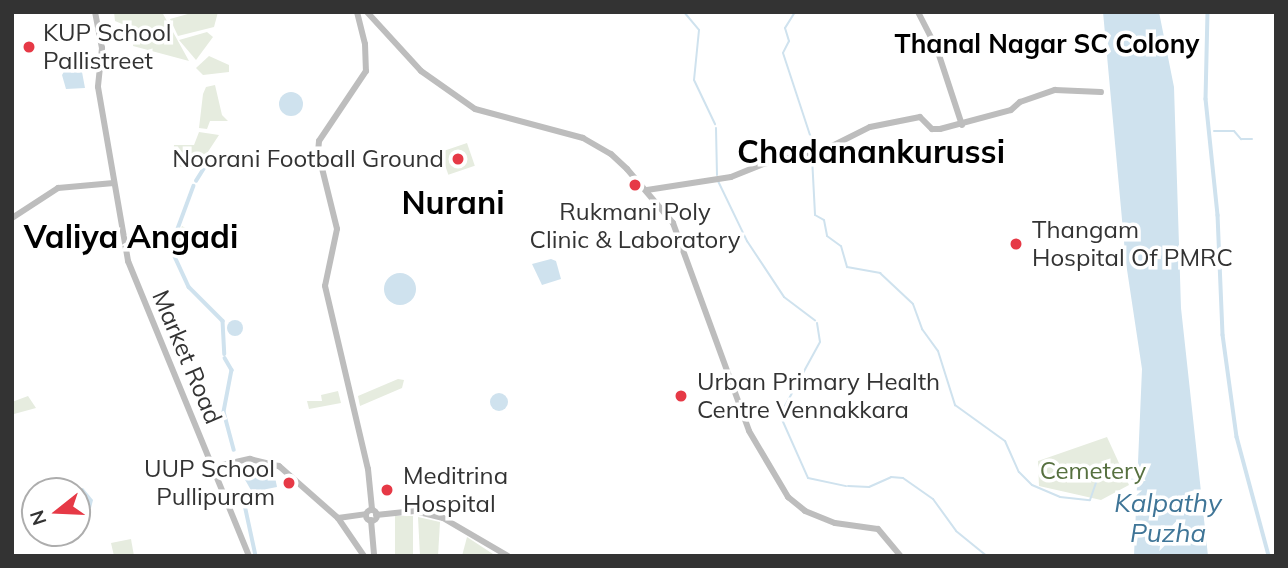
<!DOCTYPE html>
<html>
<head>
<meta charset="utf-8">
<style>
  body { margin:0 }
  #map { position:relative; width:1288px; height:568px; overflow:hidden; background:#fff; font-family:Mulish,sans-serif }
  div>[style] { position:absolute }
  .green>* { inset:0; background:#e6ecdf; transform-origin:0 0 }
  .water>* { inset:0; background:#cfe2ee }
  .round { border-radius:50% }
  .stream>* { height:2px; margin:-1px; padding:0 1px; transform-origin:1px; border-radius:1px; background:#cfe2ee }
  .canal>* { height:3.5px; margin:-1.75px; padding:0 1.75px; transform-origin:1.75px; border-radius:1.75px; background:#cfe2ee }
  .secondary>* { height:6px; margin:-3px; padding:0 3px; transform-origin:3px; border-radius:3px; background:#bdbdbd }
  .secondary>.ring { margin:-3px; padding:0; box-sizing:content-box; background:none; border:6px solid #bdbdbd; border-radius:50% }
  .dots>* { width:19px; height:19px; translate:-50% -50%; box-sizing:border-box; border:4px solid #fff; border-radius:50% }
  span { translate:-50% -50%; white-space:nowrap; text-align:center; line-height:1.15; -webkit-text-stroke:7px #fff; paint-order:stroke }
  .poi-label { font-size:24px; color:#333 }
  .left { translate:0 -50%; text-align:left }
  .right { translate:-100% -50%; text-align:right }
  .street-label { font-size:24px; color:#333 }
  .park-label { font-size:24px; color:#56703f }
  .neighbourhood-label { font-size:26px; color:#000; font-weight:700 }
  .water-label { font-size:26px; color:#3f7597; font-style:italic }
  .district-label { font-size:32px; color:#000; font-weight:700 }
  .frame { position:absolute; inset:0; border:14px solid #333; pointer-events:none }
  .north { position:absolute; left:21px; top:477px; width:70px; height:70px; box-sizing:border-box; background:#fff; border:2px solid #adadad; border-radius:50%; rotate:252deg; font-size:19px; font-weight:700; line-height:28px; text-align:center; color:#333 }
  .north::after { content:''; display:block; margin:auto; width:24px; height:32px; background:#e63946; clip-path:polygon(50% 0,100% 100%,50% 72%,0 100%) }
</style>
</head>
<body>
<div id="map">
  <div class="green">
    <i style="clip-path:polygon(114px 12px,162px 12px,189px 61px,133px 46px,134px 29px,115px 21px)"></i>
    <i style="clip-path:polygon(195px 12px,218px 12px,214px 27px,178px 36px,170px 19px)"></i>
    <i style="clip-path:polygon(207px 32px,213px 37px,196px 60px,179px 40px)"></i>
    <i style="clip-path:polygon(209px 56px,229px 65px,229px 72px,203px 75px,196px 68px)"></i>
    <i style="clip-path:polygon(215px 85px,222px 115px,228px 121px,210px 121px,207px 129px,199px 128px,203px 94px,206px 87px)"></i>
    <i style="clip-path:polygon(199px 132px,219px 135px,196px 170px,172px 165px,174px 145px,194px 145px)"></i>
    <i style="left:467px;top:143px;width:24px;height:28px;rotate:71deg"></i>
    <i style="clip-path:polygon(182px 226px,193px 233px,189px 246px,179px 252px,175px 244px)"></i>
    <i style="clip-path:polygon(398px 379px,404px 380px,402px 388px,360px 406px,358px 396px)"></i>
    <i style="clip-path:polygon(338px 391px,341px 403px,309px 409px,307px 401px,322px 401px,321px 395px)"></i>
    <i style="clip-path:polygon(28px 396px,36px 408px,14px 414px,12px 402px)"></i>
    <i style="clip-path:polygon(1107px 437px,1129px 485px,1101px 500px,1039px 486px,1038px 461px)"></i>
    <i style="left:395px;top:516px;width:18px;height:39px"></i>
    <i style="clip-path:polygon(418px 517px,440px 522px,438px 556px,420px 556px)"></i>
    <i style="clip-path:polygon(467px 537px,496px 556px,462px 556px)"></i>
    <i style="clip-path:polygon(131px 539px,134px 556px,114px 556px,111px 543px)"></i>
  </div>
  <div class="water">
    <i style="clip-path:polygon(1103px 12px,1159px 12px,1174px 87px,1181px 308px,1208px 556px,1134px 556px,1142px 369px,1126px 263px)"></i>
    <i style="clip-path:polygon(68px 65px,82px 72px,85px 88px,66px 89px,62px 75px)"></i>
    <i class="round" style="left:279px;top:92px;width:24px;height:24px"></i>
    <i style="clip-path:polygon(551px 259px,556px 261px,561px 279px,542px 285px,532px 264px)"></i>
    <i class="round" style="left:384px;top:273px;width:32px;height:32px"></i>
    <i class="round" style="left:227px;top:320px;width:16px;height:16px"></i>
    <i class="round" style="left:490px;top:393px;width:18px;height:18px"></i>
    <i style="clip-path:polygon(262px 470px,274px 472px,277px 487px,252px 492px,244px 478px)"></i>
    <i style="clip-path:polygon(83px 488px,93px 500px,91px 508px,77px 517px,76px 491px)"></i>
  </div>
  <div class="stream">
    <i style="left:684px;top:12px;width:23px;rotate:50deg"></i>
    <i style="left:699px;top:30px;width:50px;rotate:95.7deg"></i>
    <i style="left:694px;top:80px;width:49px;rotate:64.5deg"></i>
    <i style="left:795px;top:12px;width:19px;rotate:122deg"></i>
    <i style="left:785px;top:28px;width:14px;rotate:73deg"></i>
    <i style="left:789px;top:41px;width:13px;rotate:117deg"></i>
    <i style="left:783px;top:53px;width:89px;rotate:71.8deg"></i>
    <i style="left:811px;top:138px;width:77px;rotate:87deg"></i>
    <i style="left:815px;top:215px;width:10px;rotate:29deg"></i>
    <i style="left:824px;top:220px;width:16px;rotate:79deg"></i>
    <i style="left:827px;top:236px;width:17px;rotate:36deg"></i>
    <i style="left:841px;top:246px;width:22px;rotate:74deg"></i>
    <i style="left:847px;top:267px;width:34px;rotate:10deg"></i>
    <i style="left:880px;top:273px;width:45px;rotate:43.2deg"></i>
    <i style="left:913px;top:304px;width:27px;rotate:70deg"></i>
    <i style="left:922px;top:329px;width:27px;rotate:54deg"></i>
    <i style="left:938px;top:351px;width:57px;rotate:72.5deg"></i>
    <i style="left:955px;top:405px;width:62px;rotate:35.8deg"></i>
    <i style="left:1005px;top:441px;width:34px;rotate:66deg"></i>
    <i style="left:1019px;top:472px;width:18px;rotate:45deg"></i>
    <i style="left:1032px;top:485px;width:30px;rotate:23deg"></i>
    <i style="left:1060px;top:497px;width:30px;rotate:6deg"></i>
    <i style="left:1090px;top:500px;width:21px;rotate:-71deg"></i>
    <i style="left:1097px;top:480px;width:13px;rotate:-18deg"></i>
    <i style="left:1109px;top:476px;width:30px;rotate:9deg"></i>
    <i style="left:716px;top:128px;width:47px;rotate:88.8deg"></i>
    <i style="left:1214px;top:131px;width:20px"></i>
    <i style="left:1234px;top:131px;width:11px;rotate:49deg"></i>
    <i style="left:1241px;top:139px;width:11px"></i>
    <i style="left:718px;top:181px;width:67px;rotate:64.2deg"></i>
    <i style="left:747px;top:241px;width:67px;rotate:56.5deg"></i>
    <i style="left:784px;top:297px;width:39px;rotate:37deg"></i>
    <i style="left:817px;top:323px;width:19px;rotate:81deg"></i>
    <i style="left:820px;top:342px;width:83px;rotate:118.7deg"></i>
    <i style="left:780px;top:415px;width:69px;rotate:66deg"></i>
    <i style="left:808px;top:478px;width:39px;rotate:12deg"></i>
    <i style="left:848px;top:486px;width:21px;rotate:3deg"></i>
    <i style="left:869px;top:487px;width:24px;rotate:-24deg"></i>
    <i style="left:891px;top:477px;width:12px;rotate:5deg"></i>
    <i style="left:903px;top:478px;width:37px;rotate:35deg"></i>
    <i style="left:933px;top:499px;width:39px;rotate:54deg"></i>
    <i style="left:956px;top:531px;width:40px;rotate:39deg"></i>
  </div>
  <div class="canal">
    <i style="left:1208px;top:12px;width:87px;rotate:91.3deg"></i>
    <i style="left:1206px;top:99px;width:117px;rotate:84.1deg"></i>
    <i style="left:1218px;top:215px;width:120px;rotate:87.6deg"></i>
    <i style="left:1223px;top:335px;width:103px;rotate:82.2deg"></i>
    <i style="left:1237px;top:437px;width:123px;rotate:74.9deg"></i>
    <i style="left:196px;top:181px;width:25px;rotate:-58deg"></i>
    <i style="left:194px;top:186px;width:66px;rotate:110.4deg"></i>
    <i style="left:171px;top:248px;width:43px;rotate:65.2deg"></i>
    <i style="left:189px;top:287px;width:48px;rotate:45deg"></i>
    <i style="left:223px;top:321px;width:33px;rotate:87deg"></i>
    <i style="left:225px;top:358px;width:14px;rotate:60deg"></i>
    <i style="left:232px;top:370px;width:43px;rotate:100.8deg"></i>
    <i style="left:224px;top:412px;width:39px;rotate:75deg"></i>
    <i style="left:245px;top:505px;width:52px;rotate:77.8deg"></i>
  </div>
  <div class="secondary">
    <i style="left:95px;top:12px;width:37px;rotate:79deg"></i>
    <i style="left:102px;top:48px;width:39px;rotate:96deg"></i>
    <i style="left:98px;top:87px;width:177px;rotate:80.2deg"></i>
    <i style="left:128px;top:261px;width:319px;rotate:67.7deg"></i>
    <i style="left:357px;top:12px;width:33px;rotate:76deg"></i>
    <i style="left:365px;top:44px;width:27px;rotate:88deg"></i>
    <i style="left:366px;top:71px;width:84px;rotate:123.9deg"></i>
    <i style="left:319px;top:141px;width:11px;rotate:95deg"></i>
    <i style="left:318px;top:152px;width:79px;rotate:76.1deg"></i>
    <i style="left:337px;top:229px;width:58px;rotate:101.9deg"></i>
    <i style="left:325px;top:286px;width:188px;rotate:76.8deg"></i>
    <i style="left:368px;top:469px;width:40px;rotate:84.3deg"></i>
    <i style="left:367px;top:12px;width:80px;rotate:47.5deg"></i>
    <i style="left:421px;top:71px;width:66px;rotate:35.1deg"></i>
    <i style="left:475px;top:109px;width:112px;rotate:15deg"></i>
    <i style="left:583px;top:138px;width:32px;rotate:30deg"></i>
    <i style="left:611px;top:154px;width:22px;rotate:43deg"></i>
    <i style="left:627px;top:169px;width:71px;rotate:49.6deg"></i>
    <i style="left:673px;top:223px;width:221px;rotate:69.9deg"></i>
    <i style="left:749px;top:431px;width:77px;rotate:59.4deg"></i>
    <i style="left:788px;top:497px;width:22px;rotate:39deg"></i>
    <i style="left:805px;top:511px;width:32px;rotate:22deg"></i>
    <i style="left:835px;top:523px;width:43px;rotate:7.9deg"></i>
    <i style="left:878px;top:529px;width:35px;rotate:50deg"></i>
    <i style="left:918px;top:12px;width:42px;rotate:62.8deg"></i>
    <i style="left:937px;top:49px;width:80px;rotate:71.8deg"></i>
    <i style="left:647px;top:190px;width:85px;rotate:-8.8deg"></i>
    <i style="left:731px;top:177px;width:35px;rotate:-22deg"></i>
    <i style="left:763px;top:164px;width:63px;rotate:-12.9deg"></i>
    <i style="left:824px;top:150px;width:51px;rotate:-26.6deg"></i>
    <i style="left:870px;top:127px;width:51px;rotate:-11.3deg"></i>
    <i style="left:920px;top:117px;width:17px;rotate:45deg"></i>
    <i style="left:932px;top:129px;width:8px"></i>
    <i style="left:940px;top:129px;width:73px;rotate:-15deg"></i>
    <i style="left:1011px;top:110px;width:12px;rotate:-42deg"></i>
    <i style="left:1020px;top:102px;width:37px;rotate:-19deg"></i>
    <i style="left:1055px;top:90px;width:46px;rotate:2.5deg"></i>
    <i style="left:12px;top:218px;width:55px;rotate:-33.1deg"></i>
    <i style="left:58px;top:188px;width:56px;rotate:-5.1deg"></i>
    <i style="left:214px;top:467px;width:37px;rotate:-13deg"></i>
    <i style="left:250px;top:459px;width:30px;rotate:14deg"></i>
    <i style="left:279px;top:466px;width:79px;rotate:41.4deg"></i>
    <i style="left:338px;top:518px;width:46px;rotate:55.6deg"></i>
    <i class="ring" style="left:365.5px;top:509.5px;width:5px;height:5px"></i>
    <i style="left:376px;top:515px;width:39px;rotate:-6deg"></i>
    <i style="left:415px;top:511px;width:29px;rotate:14deg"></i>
    <i style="left:443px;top:518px;width:75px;rotate:30.3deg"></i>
    <i style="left:338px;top:518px;width:28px;rotate:-8deg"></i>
    <i style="left:371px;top:520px;width:36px;rotate:85deg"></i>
  </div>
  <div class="dots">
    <i style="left:29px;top:47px;background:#e63946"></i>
    <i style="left:458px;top:159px;background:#e63946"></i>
    <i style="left:635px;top:185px;background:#e63946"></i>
    <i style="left:1016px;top:244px;background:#e63946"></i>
    <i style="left:681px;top:396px;background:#e63946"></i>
    <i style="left:289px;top:483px;background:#e63946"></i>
    <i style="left:387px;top:490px;background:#e63946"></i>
  </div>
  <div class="poi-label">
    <span class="left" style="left:43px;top:47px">KUP School<br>Pallistreet</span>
    <span class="right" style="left:444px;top:159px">Noorani Football Ground</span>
    <span style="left:635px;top:226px">Rukmani Poly<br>Clinic &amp; Laboratory</span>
    <span class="left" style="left:1032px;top:244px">Thangam<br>Hospital Of PMRC</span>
    <span class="left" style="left:697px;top:396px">Urban Primary Health<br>Centre Vennakkara</span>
    <span class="right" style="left:275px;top:483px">UUP School<br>Pullipuram</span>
    <span class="left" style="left:403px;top:490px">Meditrina<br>Hospital</span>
  </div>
  <div class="street-label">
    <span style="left:187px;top:357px;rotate:67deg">Market Road</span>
  </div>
  <div class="park-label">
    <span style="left:1093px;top:471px">Cemetery</span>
  </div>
  <div class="neighbourhood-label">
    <span style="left:1047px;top:44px">Thanal Nagar SC Colony</span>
  </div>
  <div class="water-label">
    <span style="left:1168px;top:518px">Kalpathy<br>Puzha</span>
  </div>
  <div class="district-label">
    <span style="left:871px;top:151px">Chadanankurussi</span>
    <span style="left:453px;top:202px">Nurani</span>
    <span style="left:131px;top:236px">Valiya Angadi</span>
  </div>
  <div class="frame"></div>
  <div class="north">N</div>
</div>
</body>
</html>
